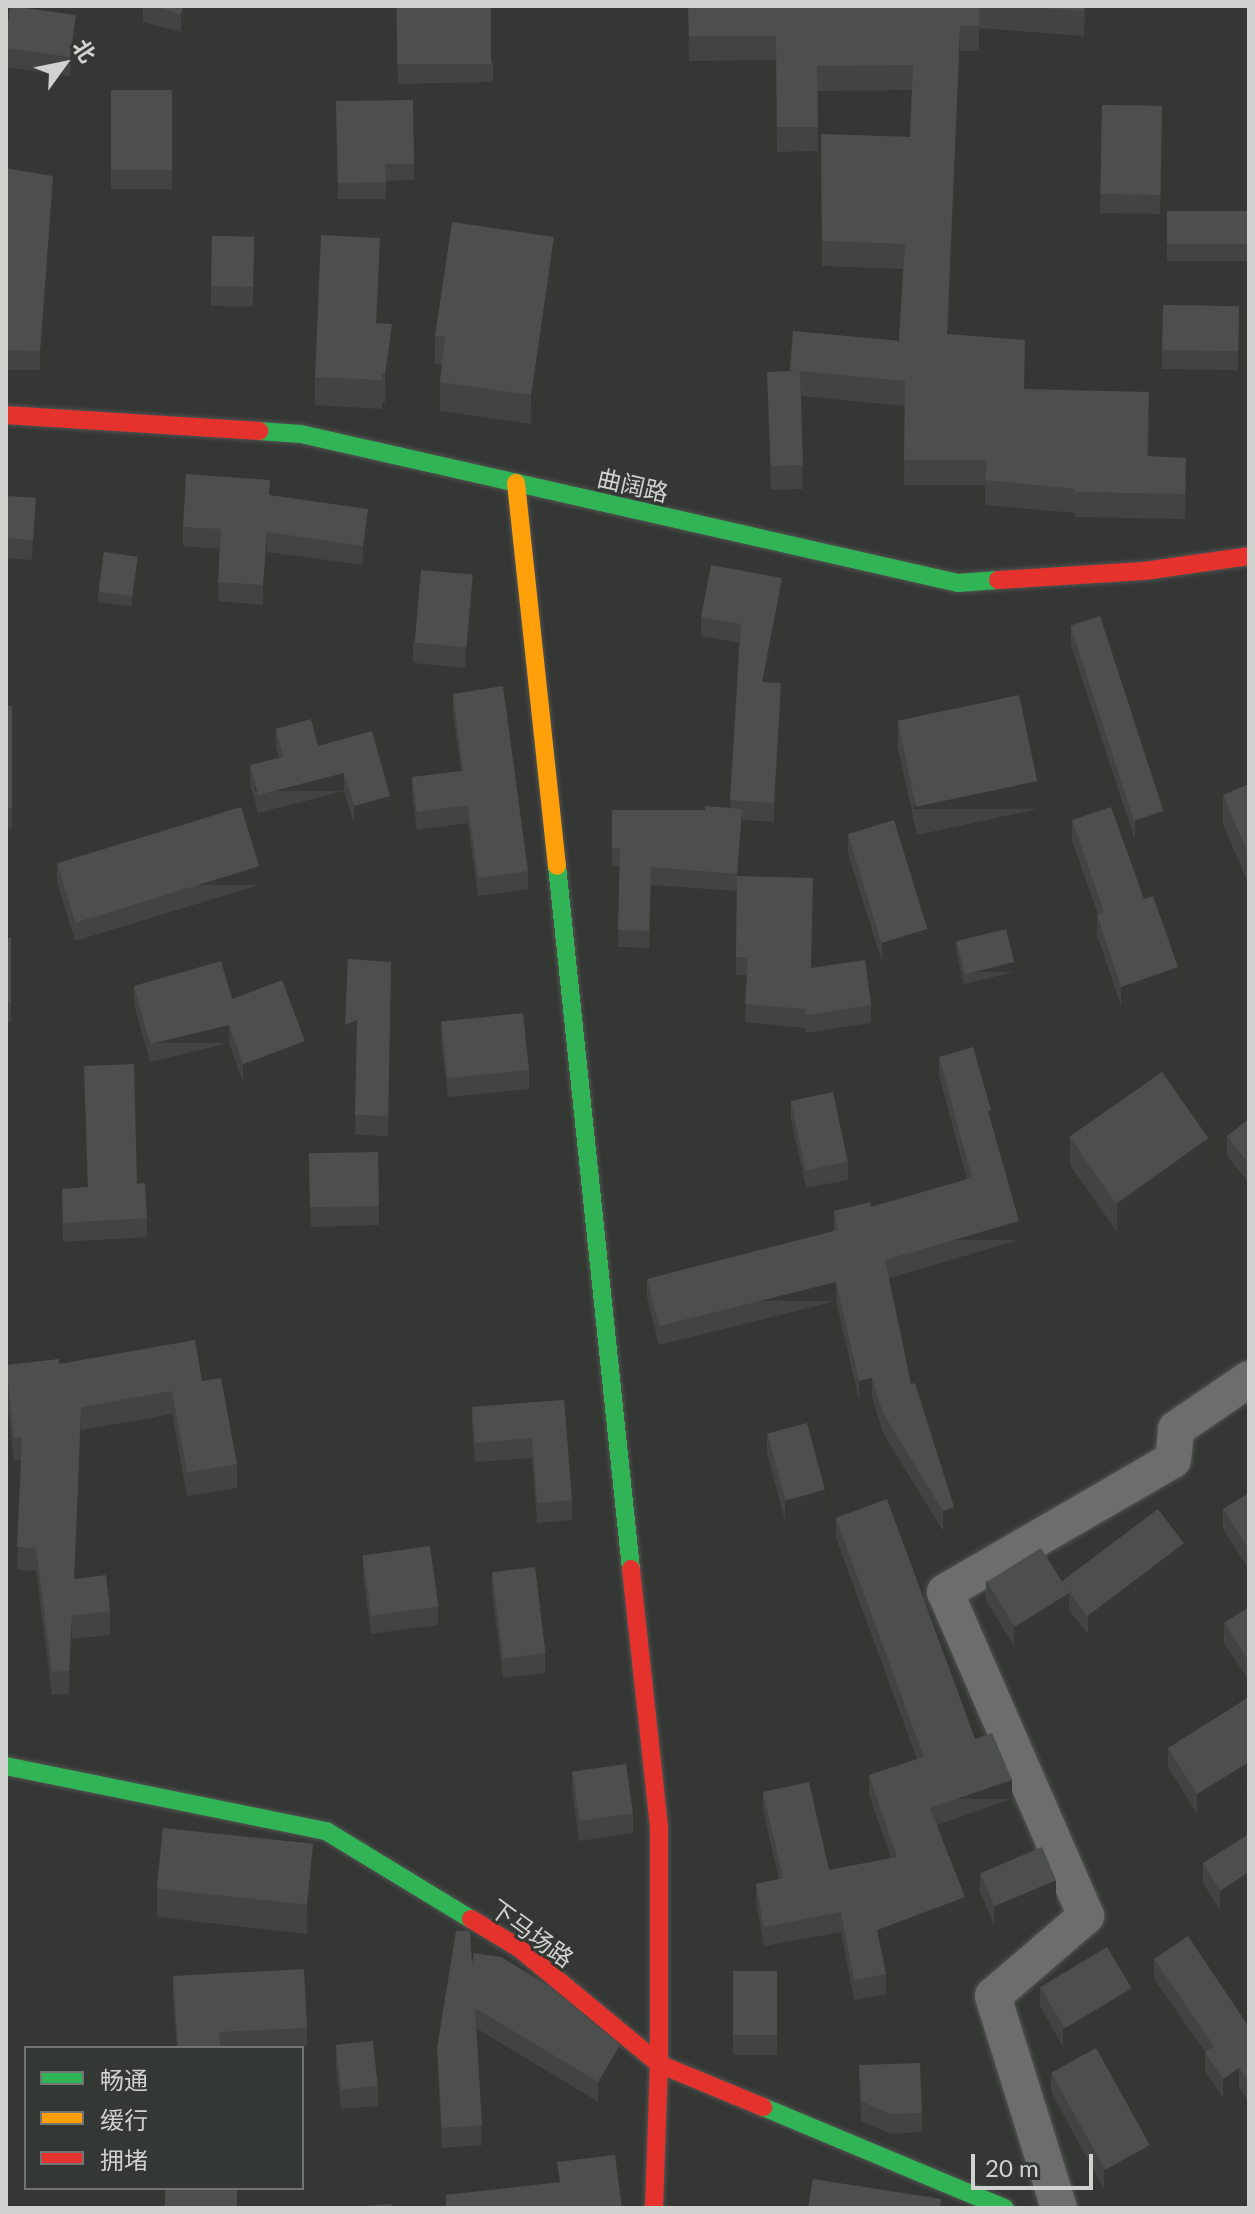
<!DOCTYPE html>
<html>
<head>
<meta charset="utf-8">
<style>
  body { margin:0 }
  #map { position:relative; width:1255px; height:2214px; overflow:hidden; background:#353735; font-family:Lato,"Noto Sans SC",sans-serif }
  div>[style] { position:absolute }
  .roads { filter:drop-shadow(0 0 2px #515351) drop-shadow(0 0 2px #515351) }
  .street>* { height:36px; margin:-18px; padding:0 18px; transform-origin:18px; border-radius:18px; background:#6c6d6c }
  .fast>* { height:18px; margin:-9px; padding:0 9px; transform-origin:9px; border-radius:9px; background:#30b455 }
  .slow>* { height:18px; margin:-9px; padding:0 9px; transform-origin:9px; border-radius:9px; background:#ff9f0a }
  .jam>* { height:18px; margin:-9px; padding:0 9px; transform-origin:9px; border-radius:9px; background:#e5322d }
  .wall>* { inset:0; background:#424343; transform-origin:0 0 }
  .shaded-wall>* { inset:0; background:#363737; transform-origin:0 0 }
  .building>* { inset:0; background:#4d4e4e; transform-origin:0 0 }
  span { translate:-50% -50%; white-space:nowrap; text-align:center; line-height:1.15; -webkit-text-stroke:6px #343834; paint-order:stroke }
  .street-label { font-size:24px; color:#d0d2cf }
  .frame { position:absolute; inset:0; border:8px solid #d0d2cf; pointer-events:none }
  .legend { position:absolute; left:24px; top:2046px; width:280px; height:144px; box-sizing:border-box; background:#343834; border:2px solid #727672; margin:0; padding:10px 14px; list-style:none; font-size:24px; color:#d0d2cf }
  .legend li { display:flex; align-items:center; gap:16px; height:40px }
  .legend b { width:40px; border:2px solid #727672 }
  .north { position:absolute; left:24px; top:24px; width:80px; height:80px; -webkit-text-stroke:6px #343834; paint-order:stroke; rotate:57deg; font-size:22px; font-weight:700; line-height:32px; text-align:center; color:#d0d2cf }
  .north::after { content:''; display:block; margin:auto; width:28px; height:36px; background:#d0d2cf; clip-path:polygon(50% 0,100% 100%,50% 72%,0 100%) }
  .scale { position:absolute; left:971px; top:2154px; width:122px; height:36px; box-sizing:border-box; border:4px solid #d0d2cf; border-top:0; padding-left:10px; font-size:24px; line-height:28px; white-space:nowrap; color:#d0d2cf; -webkit-text-stroke:6px #343834; paint-order:stroke }
</style>
</head>
<body>
<div id="map">
  <div class="roads">
    <div class="street">
      <i style="left:1059px;top:2208px;width:222px;rotate:-107.3deg"></i>
      <i style="left:993px;top:1996px;width:123px;rotate:-40.7deg"></i>
      <i style="left:1086px;top:1916px;width:353px;rotate:-113.5deg"></i>
      <i style="left:945px;top:1592px;width:263px;rotate:-30.1deg"></i>
      <i style="left:1173px;top:1460px;width:31px;rotate:-84deg"></i>
      <i style="left:1176px;top:1429px;width:88px;rotate:-34.4deg"></i>
    </div>
    <div class="fast">
      <i style="left:259px;top:431px;width:42px;rotate:4.1deg"></i>
      <i style="left:301px;top:434px;width:674px;rotate:12.78deg"></i>
      <i style="left:958px;top:583px;width:40px;rotate:-4.3deg"></i>
      <i style="left:557px;top:866px;width:707px;rotate:83.99deg"></i>
      <i style="left:6px;top:1766px;width:327px;rotate:11.5deg"></i>
      <i style="left:326px;top:1831px;width:170px;rotate:31.3deg"></i>
      <i style="left:763px;top:2107px;width:262px;rotate:22.7deg"></i>
    </div>
    <div class="slow">
      <i style="left:516px;top:483px;width:385px;rotate:83.9deg"></i>
    </div>
    <div class="jam">
      <i style="left:6px;top:415px;width:254px;rotate:3.6deg"></i>
      <i style="left:998px;top:580px;width:146px;rotate:-3.5deg"></i>
      <i style="left:1144px;top:571px;width:106px;rotate:-8.1deg"></i>
      <i style="left:631px;top:1569px;width:261px;rotate:83.8deg"></i>
      <i style="left:659px;top:1828px;width:236px;rotate:90deg"></i>
      <i style="left:659px;top:2064px;width:144px;rotate:92deg"></i>
      <i style="left:471px;top:1919px;width:56px;rotate:31.1deg"></i>
      <i style="left:519px;top:1948px;width:182px;rotate:39.6deg"></i>
      <i style="left:659px;top:2064px;width:113px;rotate:22.5deg"></i>
    </div>
  </div>
  <div class="wall">
    <i style="clip-path:polygon(143px 6px,188px 6px,181px 32px,143px 22px)"></i>
    <i style="clip-path:polygon(396px 6px,493px 62px,493px 82px,398px 84px)"></i>
    <i style="clip-path:polygon(688px 6px,1086px 6px,1084px 36px,979px 28px,979px 51px,960px 51px,948px 335px,1024px 389px,1149px 417px,1148px 456px,1186px 482px,1185px 519px,1075px 517px,1075px 513px,985px 505px,985px 485px,904px 485px,905px 406px,801px 396px,803px 489px,771px 490px,767px 372px,790px 371px,793px 331px,899px 341px,903px 269px,822px 266px,821px 134px,910px 137px,912px 90px,817px 91px,818px 151px,777px 152px,776px 60px,689px 61px)"></i>
    <i style="clip-path:polygon(76px 34px,70px 76px,6px 67px,6px 38px)"></i>
    <i style="left:111px;top:90px;width:61px;height:99px"></i>
    <i style="clip-path:polygon(336px 101px,414px 164px,414px 180px,386px 181px,386px 199px,338px 199px)"></i>
    <i style="left:1102px;top:105px;width:60px;height:108px;rotate:1deg"></i>
    <i style="clip-path:polygon(6px 168px,53px 195px,40px 370px,6px 370px)"></i>
    <i style="left:1249px;top:211px;width:50px;height:82px;rotate:90deg"></i>
    <i style="left:212px;top:236px;width:42px;height:70px;rotate:1deg"></i>
    <i style="clip-path:polygon(554px 265px,531px 424px,440px 411px,440px 382px,442px 365px,435px 364px,435px 336px)"></i>
    <i style="clip-path:polygon(380px 266px,377px 323px,392px 352px,385px 403px,382px 402px,382px 409px,315px 405px,315px 377px)"></i>
    <i style="left:1163px;top:305px;width:76px;height:64px;rotate:1deg"></i>
    <i style="clip-path:polygon(270px 495px,368px 528px,363px 565px,267px 552px,263px 605px,218px 601px,220px 549px,183px 546px,183px 527px)"></i>
    <i style="left:6px;top:496px;width:30px;height:62px;rotate:4deg"></i>
    <i style="clip-path:polygon(138px 567px,132px 607px,98px 602px,98px 592px)"></i>
    <i style="clip-path:polygon(473px 595px,465px 668px,413px 663px,413px 643px)"></i>
    <i style="clip-path:polygon(782px 598px,766px 683px,781px 703px,774px 822px,742px 820px,738px 876px,812px 968px,871px 1005px,871px 1023px,806px 1033px,805px 1028px,745px 1022px,747px 975px,736px 975px,737px 891px,651px 885px,649px 948px,618px 947px,620px 866px,612px 866px,612px 810px,705px 810px,730px 808px,739px 643px,701px 636px,701px 617px)"></i>
    <i style="clip-path:polygon(1071px 626px,1164px 831px,1135px 840px,1071px 646px)"></i>
    <i style="clip-path:polygon(453px 694px,528px 871px,528px 889px,478px 896px,468px 823px,417px 830px,412px 795px,412px 777px,461px 771px,453px 712px)"></i>
    <i style="clip-path:polygon(6px 707px,12px 725px,12px 828px,6px 829px)"></i>
    <i style="clip-path:polygon(898px 721px,1038px 809px,917px 835px,898px 749px)"></i>
    <i style="clip-path:polygon(276px 729px,318px 746px,390px 814px,354px 824px,344px 791px,258px 813px,250px 783px,250px 765px,279px 758px,276px 747px)"></i>
    <i style="clip-path:polygon(1249px 784px,1249px 885px,1223px 824px,1223px 795px)"></i>
    <i style="clip-path:polygon(1072px 820px,1178px 987px,1121px 1006px,1097px 935px,1097px 915px,1098px 915px,1072px 840px)"></i>
    <i style="clip-path:polygon(848px 834px,927px 948px,882px 962px,848px 854px)"></i>
    <i style="clip-path:polygon(57px 863px,259px 885px,75px 941px,57px 882px)"></i>
    <i style="left:6px;top:938px;width:5px;height:84px"></i>
    <i style="clip-path:polygon(956px 941px,1014px 972px,964px 984px,956px 951px)"></i>
    <i style="clip-path:polygon(391px 962px,388px 1136px,355px 1135px,357px 1040px,345px 1044px)"></i>
    <i style="clip-path:polygon(134px 986px,232px 999px,305px 1059px,243px 1082px,229px 1043px,150px 1062px,134px 1004px)"></i>
    <i style="clip-path:polygon(441px 1022px,529px 1070px,529px 1089px,448px 1097px,441px 1041px)"></i>
    <i style="clip-path:polygon(939px 1057px,991px 1124px,1019px 1240px,889px 1278px,911px 1384px,954px 1526px,943px 1531px,883px 1433px,872px 1397px,859px 1400px,836px 1301px,659px 1345px,647px 1298px,647px 1279px,834px 1231px,834px 1211px,871px 1207px,967px 1179px,939px 1076px)"></i>
    <i style="clip-path:polygon(84px 1066px,147px 1218px,147px 1237px,63px 1242px,62px 1189px,88px 1187px)"></i>
    <i style="clip-path:polygon(791px 1100px,848px 1161px,848px 1180px,806px 1188px,791px 1120px)"></i>
    <i style="clip-path:polygon(1249px 1119px,1249px 1183px,1227px 1156px,1227px 1136px)"></i>
    <i style="clip-path:polygon(1070px 1137px,1209px 1167px,1117px 1232px,1070px 1165px)"></i>
    <i style="clip-path:polygon(309px 1155px,379px 1206px,379px 1225px,311px 1227px)"></i>
    <i style="clip-path:polygon(59px 1364px,202px 1381px,237px 1464px,237px 1488px,187px 1496px,172px 1414px,81px 1430px,75px 1579px,110px 1611px,110px 1635px,72px 1639px,69px 1694px,52px 1695px,36px 1571px,17px 1570px,21px 1460px,14px 1461px,6px 1393px,6px 1370px)"></i>
    <i style="clip-path:polygon(564px 1400px,572px 1500px,572px 1520px,537px 1523px,532px 1458px,475px 1462px,472px 1426px,472px 1407px)"></i>
    <i style="clip-path:polygon(767px 1434px,825px 1510px,785px 1521px,767px 1453px)"></i>
    <i style="clip-path:polygon(1249px 1493px,1249px 1570px,1223px 1529px,1223px 1509px)"></i>
    <i style="clip-path:polygon(836px 1518px,1012px 1799px,937px 1825px,965px 1916px,881px 1948px,886px 1974px,886px 1994px,854px 2000px,841px 1932px,764px 1946px,756px 1903px,756px 1884px,779px 1879px,763px 1811px,763px 1792px,829px 1870px,891px 1858px,869px 1795px,869px 1775px,917px 1759px,836px 1538px)"></i>
    <i style="clip-path:polygon(363px 1555px,438px 1606px,438px 1625px,371px 1634px,363px 1575px)"></i>
    <i style="clip-path:polygon(1184px 1563px,1088px 1634px,1069px 1610px,1069px 1613px,1014px 1646px,986px 1600px,986px 1581px,1061px 1581px)"></i>
    <i style="clip-path:polygon(492px 1572px,545px 1653px,545px 1673px,503px 1678px,492px 1592px)"></i>
    <i style="clip-path:polygon(1249px 1607px,1249px 1681px,1224px 1643px,1224px 1623px)"></i>
    <i style="clip-path:polygon(1249px 1697px,1249px 1782px,1197px 1814px,1168px 1767px,1168px 1748px)"></i>
    <i style="clip-path:polygon(572px 1771px,633px 1814px,633px 1833px,579px 1841px,572px 1791px)"></i>
    <i style="clip-path:polygon(1249px 1834px,1220px 1910px,1203px 1883px,1203px 1863px)"></i>
    <i style="clip-path:polygon(313px 1873px,307px 1934px,157px 1917px,157px 1889px)"></i>
    <i style="clip-path:polygon(980px 1873px,1056px 1900px,994px 1925px,980px 1892px)"></i>
    <i style="clip-path:polygon(1154px 1959px,1249px 2027px,1249px 2102px,1239px 2088px,1223px 2098px,1205px 2071px,1205px 2052px,1154px 1979px)"></i>
    <i style="clip-path:polygon(472px 1964px,620px 2064px,598px 2102px,476px 2028px,482px 2145px,442px 2148px,437px 2048px)"></i>
    <i style="left:733px;top:1971px;width:44px;height:84px"></i>
    <i style="clip-path:polygon(173px 1976px,307px 2028px,307px 2047px,177px 2048px,173px 1996px)"></i>
    <i style="clip-path:polygon(1040px 1987px,1132px 2008px,1063px 2047px,1040px 2006px)"></i>
    <i style="clip-path:polygon(336px 2045px,378px 2086px,378px 2106px,341px 2109px,336px 2065px)"></i>
    <i style="clip-path:polygon(859px 2065px,922px 2113px,922px 2132px,891px 2134px,861px 2121px)"></i>
    <i style="clip-path:polygon(1051px 2073px,1149px 2164px,1104px 2189px,1051px 2092px)"></i>
  </div>
  <div class="shaded-wall">
    <i style="clip-path:polygon(183px 6px,188px 6px,181px 32px,181px 14px)"></i>
    <i style="clip-path:polygon(1085px 6px,1086px 6px,1084px 36px)"></i>
    <i style="clip-path:polygon(76px 15px,76px 34px,70px 76px,70px 57px)"></i>
    <i style="clip-path:polygon(960px 26px,960px 51px,947px 359px,947px 334px)"></i>
    <i style="clip-path:polygon(53px 176px,53px 195px,40px 370px,40px 351px)"></i>
    <i style="clip-path:polygon(554px 237px,554px 265px,531px 424px,531px 395px)"></i>
    <i style="clip-path:polygon(380px 238px,380px 266px,376px 351px,376px 323px)"></i>
    <i style="clip-path:polygon(392px 324px,392px 352px,385px 403px,385px 374px)"></i>
    <i style="clip-path:polygon(368px 509px,368px 528px,363px 565px,363px 546px)"></i>
    <i style="clip-path:polygon(267px 532px,267px 552px,263px 605px,263px 585px)"></i>
    <i style="clip-path:polygon(138px 557px,138px 567px,132px 607px,132px 597px)"></i>
    <i style="clip-path:polygon(473px 575px,473px 595px,465px 668px,465px 649px)"></i>
    <i style="clip-path:polygon(782px 578px,782px 598px,762px 702px,762px 682px)"></i>
    <i style="clip-path:polygon(781px 683px,781px 703px,774px 822px,774px 803px)"></i>
    <i style="left:344px;top:773px;width:18px;height:89px;rotate:90deg"></i>
    <i style="left:1038px;top:781px;width:28px;height:124px;rotate:90deg"></i>
    <i style="clip-path:polygon(390px 796px,390px 814px,354px 824px,354px 806px)"></i>
    <i style="clip-path:polygon(742px 809px,742px 827px,737px 891px,737px 874px)"></i>
    <i style="clip-path:polygon(1164px 811px,1164px 831px,1135px 840px,1135px 821px)"></i>
    <i style="left:259px;top:866px;width:19px;height:192px;rotate:90deg"></i>
    <i style="clip-path:polygon(927px 929px,927px 948px,882px 962px,882px 942px)"></i>
    <i style="left:1014px;top:962px;width:10px;height:51px;rotate:90deg"></i>
    <i style="clip-path:polygon(1178px 967px,1178px 987px,1121px 1006px,1121px 987px)"></i>
    <i style="clip-path:polygon(357px 1020px,357px 1040px,345px 1044px,345px 1025px)"></i>
    <i style="left:229px;top:1025px;width:18px;height:81px;rotate:90deg"></i>
    <i style="clip-path:polygon(305px 1041px,305px 1059px,243px 1082px,243px 1064px)"></i>
    <i style="clip-path:polygon(1209px 1138px,1209px 1167px,1117px 1232px,1117px 1204px)"></i>
    <i style="left:1019px;top:1221px;width:19px;height:140px;rotate:90deg"></i>
    <i style="left:836px;top:1282px;width:19px;height:182px;rotate:90deg"></i>
    <i style="clip-path:polygon(872px 1378px,872px 1397px,859px 1400px,859px 1381px)"></i>
    <i style="clip-path:polygon(81px 1407px,81px 1430px,74px 1602px,74px 1579px)"></i>
    <i style="clip-path:polygon(825px 1490px,825px 1510px,785px 1521px,785px 1501px)"></i>
    <i style="clip-path:polygon(954px 1507px,954px 1526px,943px 1531px,943px 1511px)"></i>
    <i style="clip-path:polygon(1184px 1543px,1184px 1563px,1088px 1634px,1088px 1615px)"></i>
    <i style="clip-path:polygon(1069px 1593px,1069px 1613px,1014px 1646px,1014px 1626px)"></i>
    <i style="clip-path:polygon(72px 1616px,72px 1639px,69px 1694px,69px 1671px)"></i>
    <i style="clip-path:polygon(1249px 1762px,1249px 1782px,1197px 1814px,1197px 1794px)"></i>
    <i style="left:1012px;top:1780px;width:19px;height:87px;rotate:90deg"></i>
    <i style="clip-path:polygon(313px 1845px,313px 1873px,307px 1934px,307px 1906px)"></i>
    <i style="clip-path:polygon(1249px 1872px,1249px 1892px,1220px 1910px,1220px 1891px)"></i>
    <i style="clip-path:polygon(1056px 1880px,1056px 1900px,994px 1925px,994px 1906px)"></i>
    <i style="clip-path:polygon(965px 1897px,965px 1916px,877px 1950px,877px 1930px)"></i>
    <i style="clip-path:polygon(1132px 1988px,1132px 2008px,1063px 2047px,1063px 2028px)"></i>
    <i style="clip-path:polygon(620px 2045px,620px 2064px,598px 2102px,598px 2082px)"></i>
    <i style="clip-path:polygon(1239px 2068px,1239px 2088px,1223px 2098px,1223px 2079px)"></i>
    <i style="clip-path:polygon(1149px 2145px,1149px 2164px,1104px 2189px,1104px 2169px)"></i>
  </div>
  <div class="building">
    <i style="clip-path:polygon(10px 6px,76px 15px,70px 57px,6px 48px,6px 38px)"></i>
    <i style="clip-path:polygon(152px 6px,183px 6px,181px 14px)"></i>
    <i style="left:397px;top:6px;width:94px;height:58px"></i>
    <i style="clip-path:polygon(688px 6px,979px 6px,979px 26px,960px 26px,947px 334px,1025px 340px,1024px 389px,1149px 392px,1147px 456px,1186px 458px,1185px 494px,1075px 492px,1075px 489px,985px 480px,987px 460px,904px 460px,905px 381px,800px 371px,803px 465px,771px 466px,767px 372px,799px 371px,790px 370px,793px 331px,899px 341px,905px 244px,822px 241px,821px 134px,910px 137px,913px 65px,817px 66px,818px 127px,777px 127px,776px 36px,689px 36px)"></i>
    <i style="clip-path:polygon(1013px 6px,1085px 6px,1084px 11px)"></i>
    <i style="left:111px;top:90px;width:61px;height:80px"></i>
    <i style="clip-path:polygon(413px 100px,414px 164px,385px 164px,386px 182px,338px 183px,336px 101px)"></i>
    <i style="left:1102px;top:105px;width:60px;height:89px;rotate:1deg"></i>
    <i style="clip-path:polygon(6px 168px,53px 176px,40px 351px,6px 350px,6px 221px,7px 210px,6px 209px)"></i>
    <i style="left:1249px;top:211px;width:33px;height:82px;rotate:90deg"></i>
    <i style="clip-path:polygon(452px 222px,554px 237px,531px 395px,440px 382px,445px 337px,435px 336px)"></i>
    <i style="clip-path:polygon(321px 235px,380px 238px,376px 323px,392px 324px,385px 374px,382px 374px,382px 380px,315px 377px)"></i>
    <i style="left:212px;top:236px;width:42px;height:50px;rotate:1deg"></i>
    <i style="left:1163px;top:305px;width:76px;height:45px;rotate:1deg"></i>
    <i style="clip-path:polygon(186px 474px,270px 480px,269px 495px,368px 509px,363px 546px,267px 532px,263px 585px,218px 582px,221px 529px,183px 527px)"></i>
    <i style="left:6px;top:496px;width:30px;height:42px;rotate:4deg"></i>
    <i style="left:104px;top:552px;width:34px;height:40px;rotate:8deg"></i>
    <i style="clip-path:polygon(711px 565px,782px 578px,762px 682px,781px 683px,774px 803px,730px 800px,741px 624px,701px 617px)"></i>
    <i style="left:421px;top:570px;width:52px;height:73px;rotate:5deg"></i>
    <i style="left:1100px;top:616px;width:205px;height:31px;rotate:72deg"></i>
    <i style="clip-path:polygon(503px 686px,528px 871px,478px 878px,468px 805px,417px 812px,412px 777px,463px 771px,453px 694px)"></i>
    <i style="left:1019px;top:695px;width:88px;height:124px;rotate:78deg"></i>
    <i style="left:12px;top:706px;width:102px;height:6px;rotate:90deg"></i>
    <i style="clip-path:polygon(311px 719px,318px 746px,372px 731px,390px 796px,354px 806px,344px 773px,258px 795px,250px 765px,283px 757px,276px 729px)"></i>
    <i style="clip-path:polygon(1249px 784px,1249px 856px,1223px 795px)"></i>
    <i style="clip-path:polygon(705px 806px,742px 809px,737px 874px,651px 867px,649px 931px,618px 930px,620px 848px,612px 848px,612px 810px,705px 810px)"></i>
    <i style="left:241px;top:807px;width:62px;height:192px;rotate:73deg"></i>
    <i style="clip-path:polygon(1111px 807px,1144px 899px,1153px 896px,1178px 967px,1121px 987px,1097px 915px,1104px 912px,1072px 820px)"></i>
    <i style="left:894px;top:820px;width:114px;height:48px;rotate:73deg"></i>
    <i style="clip-path:polygon(737px 876px,813px 878px,811px 968px,865px 960px,871px 1005px,806px 1015px,805px 1009px,745px 1004px,748px 957px,736px 957px)"></i>
    <i style="left:1006px;top:929px;width:34px;height:51px;rotate:76deg"></i>
    <i style="left:6px;top:938px;width:5px;height:65px"></i>
    <i style="clip-path:polygon(348px 959px,391px 962px,388px 1116px,355px 1115px,357px 1020px,345px 1025px)"></i>
    <i style="clip-path:polygon(221px 961px,232px 999px,282px 980px,305px 1041px,243px 1064px,229px 1025px,150px 1044px,134px 986px)"></i>
    <i style="left:523px;top:1013px;width:57px;height:82px;rotate:84deg"></i>
    <i style="clip-path:polygon(973px 1047px,991px 1110px,988px 1111px,1019px 1221px,885px 1260px,911px 1384px,915px 1383px,954px 1507px,943px 1511px,883px 1413px,872px 1378px,859px 1381px,836px 1282px,659px 1326px,647px 1279px,838px 1230px,834px 1211px,870px 1202px,871px 1207px,972px 1178px,939px 1057px)"></i>
    <i style="clip-path:polygon(134px 1064px,137px 1184px,145px 1183px,147px 1218px,63px 1223px,62px 1189px,88px 1187px,84px 1066px)"></i>
    <i style="left:1162px;top:1072px;width:81px;height:113px;rotate:55deg"></i>
    <i style="left:833px;top:1092px;width:71px;height:43px;rotate:78deg"></i>
    <i style="clip-path:polygon(1249px 1119px,1249px 1164px,1227px 1136px)"></i>
    <i style="left:378px;top:1152px;width:54px;height:69px;rotate:89deg"></i>
    <i style="clip-path:polygon(195px 1340px,202px 1381px,221px 1378px,237px 1464px,187px 1473px,172px 1391px,81px 1407px,74px 1579px,106px 1575px,110px 1611px,72px 1616px,69px 1671px,52px 1672px,36px 1548px,17px 1547px,22px 1437px,14px 1438px,6px 1365px,59px 1359px,59px 1364px)"></i>
    <i style="clip-path:polygon(564px 1400px,572px 1500px,537px 1503px,532px 1438px,475px 1443px,472px 1407px)"></i>
    <i style="left:807px;top:1423px;width:69px;height:41px;rotate:75deg"></i>
    <i style="clip-path:polygon(1249px 1493px,1249px 1550px,1223px 1509px)"></i>
    <i style="clip-path:polygon(887px 1499px,975px 1739px,992px 1733px,1012px 1780px,930px 1808px,965px 1897px,877px 1930px,886px 1974px,854px 1980px,841px 1912px,764px 1927px,756px 1884px,783px 1878px,763px 1792px,809px 1782px,829px 1870px,897px 1857px,869px 1775px,924px 1757px,836px 1518px)"></i>
    <i style="left:1158px;top:1509px;width:43px;height:121px;rotate:53deg"></i>
    <i style="left:430px;top:1546px;width:61px;height:68px;rotate:82deg"></i>
    <i style="left:1041px;top:1548px;width:53px;height:64px;rotate:58deg"></i>
    <i style="left:535px;top:1567px;width:87px;height:43px;rotate:83deg"></i>
    <i style="clip-path:polygon(1249px 1607px,1249px 1661px,1224px 1623px)"></i>
    <i style="clip-path:polygon(1249px 1697px,1249px 1762px,1197px 1794px,1168px 1748px)"></i>
    <i style="left:626px;top:1764px;width:50px;height:54px;rotate:82deg"></i>
    <i style="left:163px;top:1828px;width:151px;height:61px;rotate:6deg"></i>
    <i style="clip-path:polygon(1249px 1834px,1249px 1872px,1220px 1891px,1203px 1863px)"></i>
    <i style="left:1042px;top:1847px;width:36px;height:67px;rotate:67deg"></i>
    <i style="clip-path:polygon(456px 1931px,470px 1931px,472px 1964px,474px 1953px,501px 1957px,549px 1986px,620px 2045px,598px 2082px,475px 2008px,482px 2125px,442px 2128px,437px 2048px)"></i>
    <i style="clip-path:polygon(1188px 1936px,1249px 2027px,1249px 2082px,1239px 2068px,1223px 2079px,1205px 2052px,1214px 2046px,1154px 1959px)"></i>
    <i style="left:1107px;top:1947px;width:48px;height:78px;rotate:59deg"></i>
    <i style="clip-path:polygon(304px 1969px,307px 2028px,219px 2032px,220px 2048px,178px 2048px,173px 1976px)"></i>
    <i style="left:733px;top:1971px;width:44px;height:64px"></i>
    <i style="left:373px;top:2041px;width:45px;height:37px;rotate:84deg"></i>
    <i style="left:1096px;top:2048px;width:111px;height:51px;rotate:61deg"></i>
    <i style="clip-path:polygon(920px 2063px,922px 2113px,891px 2114px,861px 2101px,859px 2065px)"></i>
    <i style="clip-path:polygon(615px 2155px,622px 2208px,446px 2208px,446px 2195px,560px 2182px,557px 2162px)"></i>
    <i style="clip-path:polygon(813px 2179px,941px 2199px,940px 2208px,808px 2208px)"></i>
    <i style="left:165px;top:2188px;width:72px;height:20px"></i>
    <i style="clip-path:polygon(392px 2204px,392px 2208px,341px 2208px)"></i>
  </div>
  <div class="street-label">
    <span style="left:633px;top:485px;rotate:13deg">曲阔路</span>
    <span style="left:532px;top:1933px;rotate:36deg">下马场路</span>
  </div>
  <div class="frame"></div>
  <ul class="legend">
  <li><b style="height:10px;background:#30b455"></b>畅通</li>
  <li><b style="height:10px;background:#ff9f0a"></b>缓行</li>
  <li><b style="height:10px;background:#e5322d"></b>拥堵</li>
  </ul>
  <div class="north">北</div>
  <div class="scale">20 m</div>
</div>
</body>
</html>
